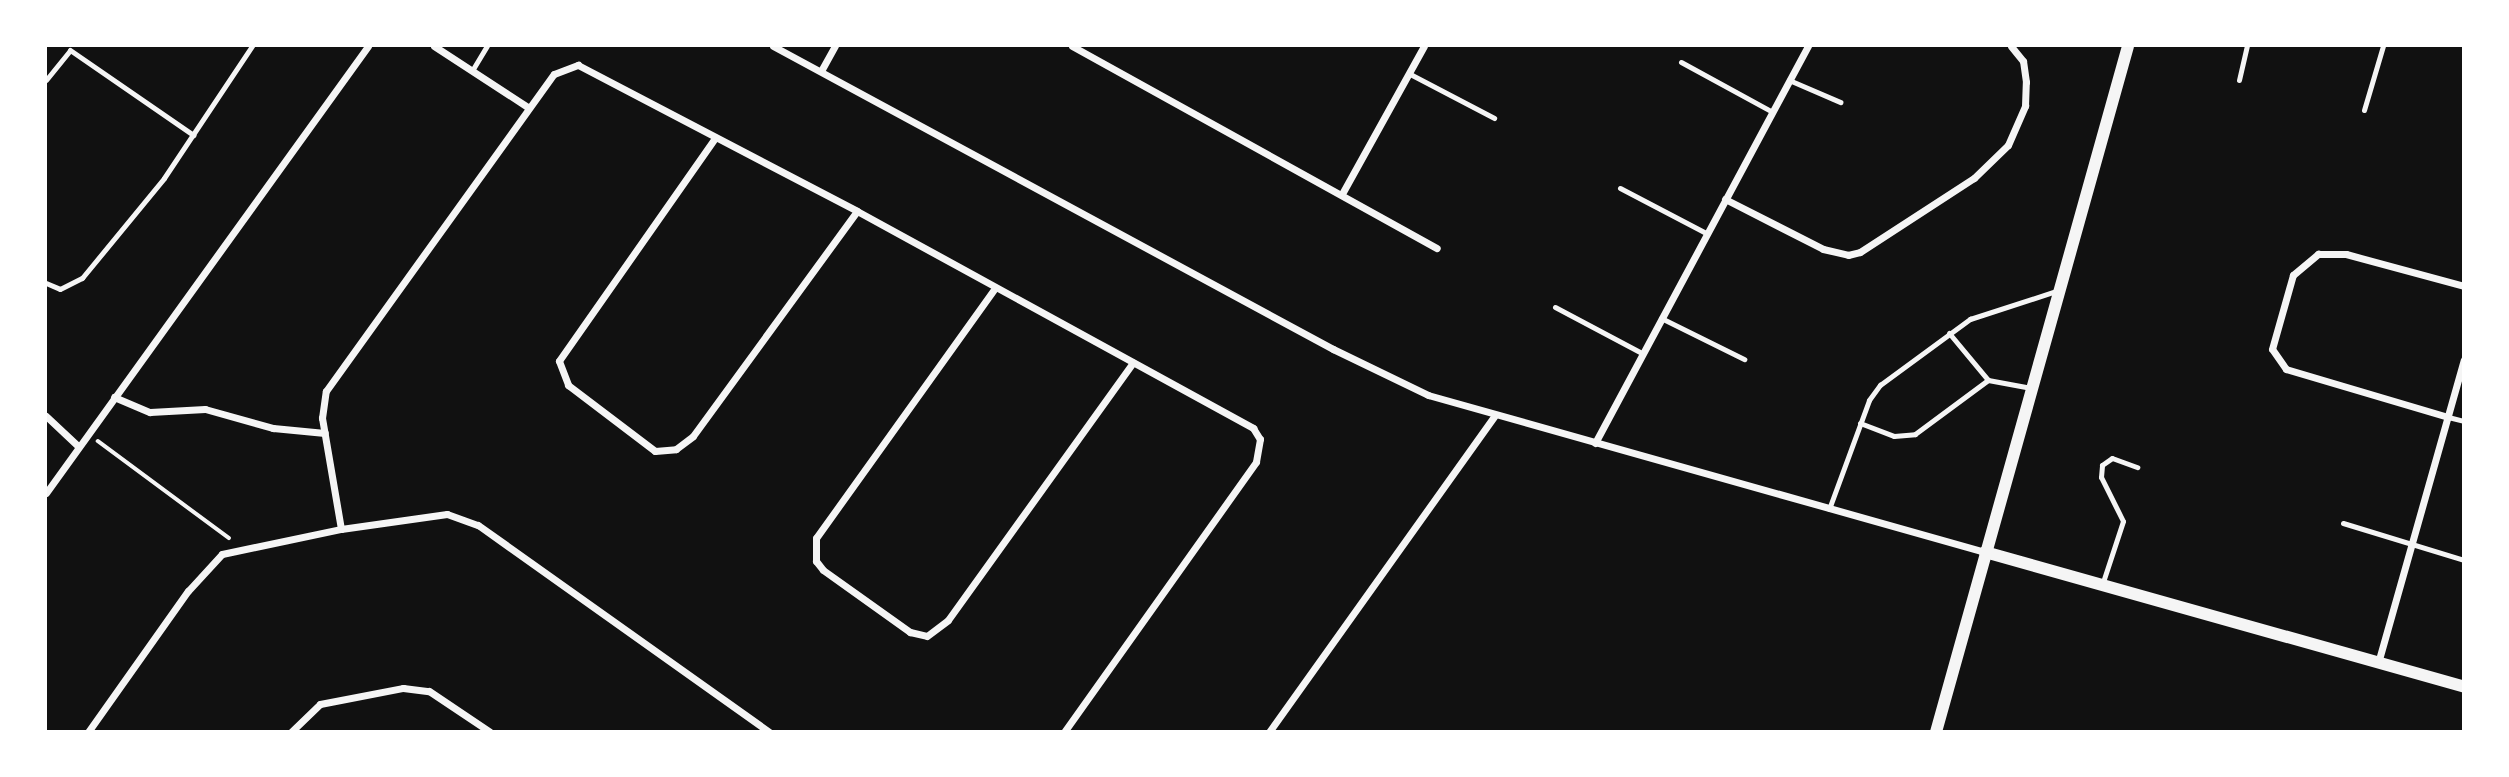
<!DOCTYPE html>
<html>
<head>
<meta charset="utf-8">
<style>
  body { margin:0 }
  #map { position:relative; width:2509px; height:777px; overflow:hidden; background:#111; font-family:Arial,sans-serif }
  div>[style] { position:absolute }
  .path>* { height:3.5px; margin:-1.75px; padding:0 1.75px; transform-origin:1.75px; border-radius:1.75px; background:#f5f5f5 }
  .service>* { height:5px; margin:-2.5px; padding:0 2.5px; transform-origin:2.5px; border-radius:2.5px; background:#f5f5f5 }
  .minor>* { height:7px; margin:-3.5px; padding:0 3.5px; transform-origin:3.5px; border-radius:3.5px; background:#f5f5f5 }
  .tertiary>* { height:12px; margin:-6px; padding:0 6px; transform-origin:6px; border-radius:6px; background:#f5f5f5 }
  span { translate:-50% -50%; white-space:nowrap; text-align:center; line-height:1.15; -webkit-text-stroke:5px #fff; paint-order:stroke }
  .frame { position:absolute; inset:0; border:47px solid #fff; pointer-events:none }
</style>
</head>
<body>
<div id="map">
  <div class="path">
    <i style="left:98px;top:441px;width:163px;rotate:36.5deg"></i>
  </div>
  <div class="service">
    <i style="left:1681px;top:62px;width:102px;rotate:28.6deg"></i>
    <i style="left:473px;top:69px;width:27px;rotate:-59deg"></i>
    <i style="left:1410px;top:74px;width:95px;rotate:27.6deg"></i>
    <i style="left:46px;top:80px;width:38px;rotate:-51deg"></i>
    <i style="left:70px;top:50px;width:150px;rotate:34.6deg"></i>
    <i style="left:1789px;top:80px;width:56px;rotate:23.3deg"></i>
    <i style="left:2239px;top:80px;width:35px;rotate:-77deg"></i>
    <i style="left:2364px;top:110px;width:67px;rotate:-73.5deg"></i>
    <i style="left:1620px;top:188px;width:97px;rotate:27.6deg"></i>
    <i style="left:46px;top:283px;width:15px;rotate:23deg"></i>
    <i style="left:60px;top:289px;width:25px;rotate:-27deg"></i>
    <i style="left:82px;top:278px;width:129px;rotate:-50.6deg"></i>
    <i style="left:164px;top:178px;width:159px;rotate:-56.3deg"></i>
    <i style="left:1555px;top:307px;width:96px;rotate:27.9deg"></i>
    <i style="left:1661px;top:318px;width:93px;rotate:26.3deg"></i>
    <i style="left:1949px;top:333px;width:61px;rotate:50.3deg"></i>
    <i style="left:1988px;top:380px;width:44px;rotate:10.5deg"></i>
    <i style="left:2448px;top:417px;width:16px;rotate:14deg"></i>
    <i style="left:1860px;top:423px;width:36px;rotate:21deg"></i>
    <i style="left:1894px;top:436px;width:21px;rotate:-5deg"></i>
    <i style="left:1915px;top:434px;width:91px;rotate:-36.5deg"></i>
    <i style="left:1829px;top:509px;width:116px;rotate:-69.8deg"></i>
    <i style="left:1869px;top:400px;width:19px;rotate:-54deg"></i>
    <i style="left:1880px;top:385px;width:112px;rotate:-36.3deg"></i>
    <i style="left:1970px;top:319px;width:94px;rotate:-18deg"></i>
    <i style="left:2343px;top:523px;width:127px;rotate:17deg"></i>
    <i style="left:2102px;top:585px;width:67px;rotate:-71.8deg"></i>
    <i style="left:2123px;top:521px;width:49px;rotate:-116.6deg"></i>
    <i style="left:2101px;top:477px;width:12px;rotate:-85deg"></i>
    <i style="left:2102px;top:465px;width:12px;rotate:-35deg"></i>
    <i style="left:2112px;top:458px;width:27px;rotate:20deg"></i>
  </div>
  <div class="minor">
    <i style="left:434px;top:46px;width:113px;rotate:33.1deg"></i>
    <i style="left:773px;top:46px;width:637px;rotate:28.42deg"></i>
    <i style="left:1333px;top:349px;width:106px;rotate:25.8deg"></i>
    <i style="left:1428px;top:395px;width:579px;rotate:15.74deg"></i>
    <i style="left:1072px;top:46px;width:417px;rotate:29deg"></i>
    <i style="left:821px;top:71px;width:29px;rotate:-61deg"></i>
    <i style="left:715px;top:138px;width:272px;rotate:125deg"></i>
    <i style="left:559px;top:361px;width:26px;rotate:69deg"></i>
    <i style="left:568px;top:385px;width:109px;rotate:37.2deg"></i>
    <i style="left:655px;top:451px;width:21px;rotate:-5deg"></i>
    <i style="left:676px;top:449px;width:21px;rotate:-37deg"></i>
    <i style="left:693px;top:436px;width:278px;rotate:-53.9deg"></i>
    <i style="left:1343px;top:192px;width:167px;rotate:-61deg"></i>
    <i style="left:1725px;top:199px;width:110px;rotate:27deg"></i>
    <i style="left:1823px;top:249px;width:26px;rotate:13deg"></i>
    <i style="left:1848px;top:255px;width:12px;rotate:-14deg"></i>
    <i style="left:1860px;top:252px;width:136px;rotate:-33deg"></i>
    <i style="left:1974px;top:178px;width:47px;rotate:-44.1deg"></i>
    <i style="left:2008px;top:145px;width:43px;rotate:-66.4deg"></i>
    <i style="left:2025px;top:106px;width:24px;rotate:-88deg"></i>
    <i style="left:2026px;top:82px;width:21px;rotate:-98deg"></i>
    <i style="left:2023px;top:61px;width:19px;rotate:-129deg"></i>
    <i style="left:995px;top:288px;width:307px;rotate:125.6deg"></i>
    <i style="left:816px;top:538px;width:23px;rotate:90deg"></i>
    <i style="left:816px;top:561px;width:11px;rotate:52deg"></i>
    <i style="left:823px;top:570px;width:107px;rotate:35.5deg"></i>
    <i style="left:910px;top:632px;width:17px;rotate:13deg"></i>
    <i style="left:927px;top:636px;width:26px;rotate:-37deg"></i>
    <i style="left:948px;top:620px;width:317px;rotate:-54.3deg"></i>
    <i style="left:114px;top:397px;width:39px;rotate:23deg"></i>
    <i style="left:150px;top:412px;width:55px;rotate:-3.1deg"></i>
    <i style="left:205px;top:409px;width:71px;rotate:15.6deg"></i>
    <i style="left:273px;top:428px;width:52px;rotate:5.5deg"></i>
    <i style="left:46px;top:416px;width:44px;rotate:43.2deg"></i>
    <i style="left:2448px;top:417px;width:169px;rotate:-163.5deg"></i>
    <i style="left:2286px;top:369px;width:24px;rotate:-125deg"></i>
    <i style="left:2272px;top:349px;width:77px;rotate:-74.2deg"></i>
    <i style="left:2293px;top:275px;width:33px;rotate:-40deg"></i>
    <i style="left:2318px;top:254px;width:28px"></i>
    <i style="left:2346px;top:254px;width:122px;rotate:15.2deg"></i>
    <i style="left:1595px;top:443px;width:451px;rotate:-61.8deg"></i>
    <i style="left:46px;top:493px;width:551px;rotate:-54.23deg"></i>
    <i style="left:341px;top:529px;width:113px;rotate:-99.7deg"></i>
    <i style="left:322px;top:418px;width:27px;rotate:-82deg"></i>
    <i style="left:326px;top:391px;width:390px;rotate:-54.3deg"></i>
    <i style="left:554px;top:74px;width:26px;rotate:-21deg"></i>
    <i style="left:578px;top:65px;width:315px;rotate:27.6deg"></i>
    <i style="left:857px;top:211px;width:452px;rotate:28.7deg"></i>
    <i style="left:1253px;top:428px;width:13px;rotate:58deg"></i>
    <i style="left:1260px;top:439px;width:23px;rotate:100deg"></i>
    <i style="left:1256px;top:462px;width:331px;rotate:125.4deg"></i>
    <i style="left:2378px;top:663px;width:315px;rotate:-74.2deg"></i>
    <i style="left:88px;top:732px;width:173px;rotate:-54.7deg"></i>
    <i style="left:188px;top:591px;width:50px;rotate:-47.4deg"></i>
    <i style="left:222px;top:554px;width:122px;rotate:-11.9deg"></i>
    <i style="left:341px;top:529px;width:107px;rotate:-8.1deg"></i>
    <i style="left:447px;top:514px;width:33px;rotate:20deg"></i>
    <i style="left:478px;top:525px;width:357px;rotate:35.4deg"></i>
    <i style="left:291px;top:732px;width:40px;rotate:-44deg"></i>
    <i style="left:320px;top:704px;width:85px;rotate:-10.9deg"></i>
    <i style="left:403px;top:688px;width:26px;rotate:7deg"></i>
    <i style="left:429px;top:691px;width:73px;rotate:33.9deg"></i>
    <i style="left:1269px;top:732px;width:388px;rotate:-54.5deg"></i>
  </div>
  <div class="tertiary">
    <i style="left:1985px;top:552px;width:498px;rotate:15.7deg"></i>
    <i style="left:1936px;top:732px;width:712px;rotate:-74.36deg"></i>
  </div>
  <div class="frame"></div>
</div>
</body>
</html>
